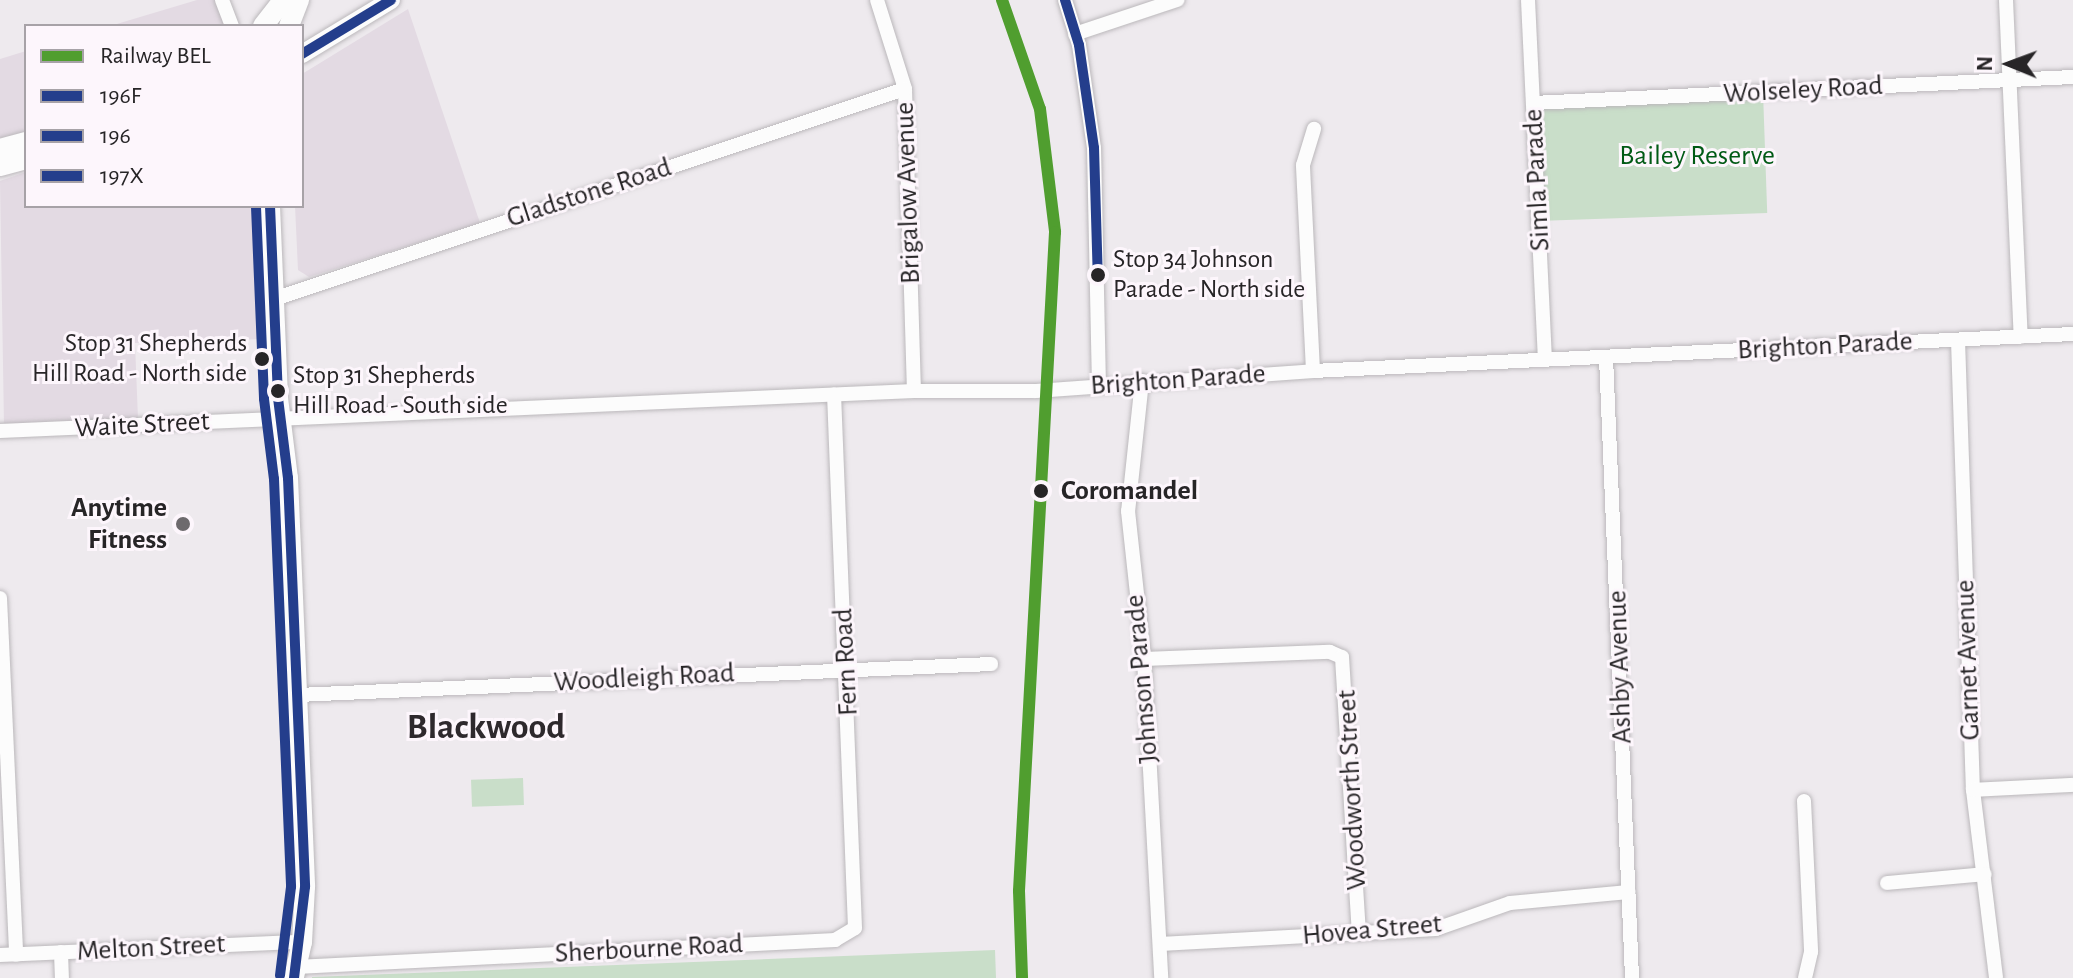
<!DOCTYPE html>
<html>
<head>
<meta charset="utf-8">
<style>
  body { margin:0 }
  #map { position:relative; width:2073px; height:978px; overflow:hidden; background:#eeeaee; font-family:"Alegreya Sans",sans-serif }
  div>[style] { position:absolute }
  .built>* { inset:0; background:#e3dae3 }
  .green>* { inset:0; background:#c9dec9; transform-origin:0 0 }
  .roads { filter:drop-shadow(0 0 2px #bbb8bb) drop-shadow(0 0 2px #bbb8bb) }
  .minor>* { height:14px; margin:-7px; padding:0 7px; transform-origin:7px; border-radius:7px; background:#fcfcfc }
  .tertiary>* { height:18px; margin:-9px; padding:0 9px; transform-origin:9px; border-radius:9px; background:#fcfcfc }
  .secondary>* { height:20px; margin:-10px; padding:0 10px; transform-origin:10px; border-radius:10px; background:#fcfcfc }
  .bus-1>* { height:10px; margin:-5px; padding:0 5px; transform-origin:5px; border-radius:5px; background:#243e8c }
  .bus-2>* { height:10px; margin:-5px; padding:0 5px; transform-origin:5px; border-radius:5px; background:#243e8c }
  .bus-3>* { height:10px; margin:-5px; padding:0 5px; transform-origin:5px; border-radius:5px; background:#243e8c }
  .rail-1>* { height:12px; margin:-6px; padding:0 6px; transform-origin:6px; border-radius:6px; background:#509e2f }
  .dots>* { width:22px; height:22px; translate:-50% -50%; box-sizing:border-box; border:4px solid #fdf6fc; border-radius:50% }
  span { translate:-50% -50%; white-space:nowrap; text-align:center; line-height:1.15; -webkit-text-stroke:6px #fdf6fc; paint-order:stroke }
  .bus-label { font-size:26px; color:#272527 }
  .left { translate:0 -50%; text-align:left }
  .right { translate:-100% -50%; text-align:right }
  .street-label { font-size:28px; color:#272527 }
  .park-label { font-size:28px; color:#015a15 }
  .stop-label { font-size:28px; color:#272527; font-weight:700 }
  .poi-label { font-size:28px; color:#272527; font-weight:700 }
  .district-label { font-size:36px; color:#2e292d; font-weight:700 }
  .legend { position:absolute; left:24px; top:24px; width:280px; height:184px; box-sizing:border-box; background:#fdf6fc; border:2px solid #a7a2a7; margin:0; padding:10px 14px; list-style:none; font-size:24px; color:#272527 }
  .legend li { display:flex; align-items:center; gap:16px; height:40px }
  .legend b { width:40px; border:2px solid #a7a2a7 }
  .north { position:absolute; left:1969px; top:24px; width:80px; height:80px; -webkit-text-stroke:6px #fdf6fc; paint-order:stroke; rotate:271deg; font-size:22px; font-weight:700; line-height:32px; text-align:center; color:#272527 }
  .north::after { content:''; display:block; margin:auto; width:28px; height:36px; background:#272527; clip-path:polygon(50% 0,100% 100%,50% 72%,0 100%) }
</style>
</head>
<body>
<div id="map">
  <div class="built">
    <i style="clip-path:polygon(197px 0,217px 0,225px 26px,110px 26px)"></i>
    <i style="clip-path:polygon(408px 9px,480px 223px,309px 277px,298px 270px,295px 206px,302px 206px,302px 74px)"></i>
    <i style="clip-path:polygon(26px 51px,26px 132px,0 138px,0 59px)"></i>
    <i style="clip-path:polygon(26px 172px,26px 206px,257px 206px,261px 339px,135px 343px,138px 419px,4px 425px,0 181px)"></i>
  </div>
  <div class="green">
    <i style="left:1763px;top:92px;width:121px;height:230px;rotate:88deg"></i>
    <i style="left:523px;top:778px;width:27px;height:52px;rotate:88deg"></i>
    <i style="clip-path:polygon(995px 950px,996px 978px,312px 978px,312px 977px)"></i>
  </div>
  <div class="roads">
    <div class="minor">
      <i style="left:222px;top:0;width:28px;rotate:69deg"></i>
      <i style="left:877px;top:0;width:93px;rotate:72.5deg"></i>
      <i style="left:905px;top:89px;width:302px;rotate:88.3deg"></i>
      <i style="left:1065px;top:0;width:47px;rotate:72.7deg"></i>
      <i style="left:1079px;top:45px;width:104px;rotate:81.7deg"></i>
      <i style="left:1094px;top:148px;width:236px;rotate:88.8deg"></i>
      <i style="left:1528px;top:0;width:360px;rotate:87.3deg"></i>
      <i style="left:2006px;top:0;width:337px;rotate:87.5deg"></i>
      <i style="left:1075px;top:34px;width:108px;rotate:-18.4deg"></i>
      <i style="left:1533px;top:103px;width:541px;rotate:-2.76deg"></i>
      <i style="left:274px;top:299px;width:665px;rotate:-18.41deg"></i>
      <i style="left:1958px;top:340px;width:450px;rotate:88.1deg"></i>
      <i style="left:1973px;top:790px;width:189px;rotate:83deg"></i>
      <i style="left:1606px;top:357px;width:622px;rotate:87.6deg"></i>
      <i style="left:1313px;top:371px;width:206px;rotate:-92.8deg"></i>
      <i style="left:1303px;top:165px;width:38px;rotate:-73deg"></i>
      <i style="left:1142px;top:381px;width:131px;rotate:96.1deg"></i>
      <i style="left:1128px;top:511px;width:149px;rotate:83.8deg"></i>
      <i style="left:1144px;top:659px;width:319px;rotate:86.9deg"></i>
      <i style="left:0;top:431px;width:915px;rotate:-2.51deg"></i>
      <i style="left:914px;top:391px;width:122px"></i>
      <i style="left:1036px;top:391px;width:278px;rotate:-4.1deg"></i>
      <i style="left:1313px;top:371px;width:761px;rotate:-2.79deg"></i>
      <i style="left:0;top:598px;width:357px;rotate:87.4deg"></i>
      <i style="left:1144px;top:659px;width:186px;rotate:-2.2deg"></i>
      <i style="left:1330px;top:652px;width:13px;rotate:23deg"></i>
      <i style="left:1342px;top:657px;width:277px;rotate:86.5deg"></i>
      <i style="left:298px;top:695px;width:694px;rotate:-2.56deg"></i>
      <i style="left:1973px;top:790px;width:100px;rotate:-2.9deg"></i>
      <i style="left:1804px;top:801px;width:151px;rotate:87.3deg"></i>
      <i style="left:1811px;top:952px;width:27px;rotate:103deg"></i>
      <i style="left:1887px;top:883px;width:98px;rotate:-5.2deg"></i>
      <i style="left:1160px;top:944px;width:276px;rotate:-3.1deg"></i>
      <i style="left:1436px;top:929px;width:78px;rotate:-19.4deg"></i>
      <i style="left:1510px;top:903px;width:119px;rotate:-5.3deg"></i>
      <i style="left:61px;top:952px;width:26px;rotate:88deg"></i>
      <i style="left:0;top:955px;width:302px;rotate:-2.5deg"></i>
      <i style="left:296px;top:967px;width:540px;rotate:-2.87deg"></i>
      <i style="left:835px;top:940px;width:23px;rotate:-31deg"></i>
      <i style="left:855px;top:928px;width:534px;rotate:-92.25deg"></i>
    </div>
    <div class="tertiary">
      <i style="left:302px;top:54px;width:104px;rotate:-31.2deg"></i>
    </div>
    <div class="secondary">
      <i style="left:263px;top:26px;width:33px;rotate:-52deg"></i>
      <i style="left:289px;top:26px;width:28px;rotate:-69deg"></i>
      <i style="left:0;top:149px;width:27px;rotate:-15deg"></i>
      <i style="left:0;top:166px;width:27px;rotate:-15deg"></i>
      <i style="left:270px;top:206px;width:192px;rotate:87.6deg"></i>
      <i style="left:278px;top:398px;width:81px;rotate:82.9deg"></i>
      <i style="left:288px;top:478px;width:409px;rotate:87.6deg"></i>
      <i style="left:305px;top:887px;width:55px;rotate:93.1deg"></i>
      <i style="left:302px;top:942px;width:37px;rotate:103deg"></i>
    </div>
  </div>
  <div class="bus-1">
    <i style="left:270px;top:206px;width:192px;rotate:87.6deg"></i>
    <i style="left:278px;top:398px;width:81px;rotate:82.9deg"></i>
    <i style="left:288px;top:478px;width:409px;rotate:87.6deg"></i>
    <i style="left:305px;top:887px;width:92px;rotate:96.9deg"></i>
  </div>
  <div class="bus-2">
    <i style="left:256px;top:207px;width:192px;rotate:87.6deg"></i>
    <i style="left:264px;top:399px;width:81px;rotate:82.9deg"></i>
    <i style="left:274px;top:479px;width:408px;rotate:87.6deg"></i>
    <i style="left:291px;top:887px;width:89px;rotate:97.1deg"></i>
  </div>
  <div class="bus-3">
    <i style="left:1065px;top:0;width:47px;rotate:72.7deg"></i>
    <i style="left:1079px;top:45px;width:104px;rotate:81.7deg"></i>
    <i style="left:1094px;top:148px;width:132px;rotate:88.3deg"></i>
    <i style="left:302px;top:54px;width:104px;rotate:-31.2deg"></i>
  </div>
  <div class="rail-1">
    <i style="left:1002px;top:0;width:115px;rotate:70.8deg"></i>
    <i style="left:1040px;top:109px;width:124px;rotate:83deg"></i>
    <i style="left:1055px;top:232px;width:660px;rotate:93.13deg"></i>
    <i style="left:1019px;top:891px;width:87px;rotate:88deg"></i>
  </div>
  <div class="dots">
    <i style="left:1098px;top:275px;background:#272527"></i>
    <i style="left:262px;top:359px;background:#272527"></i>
    <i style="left:278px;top:391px;background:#272527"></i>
    <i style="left:1041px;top:491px;background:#272527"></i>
    <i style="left:183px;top:524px;background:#6d6a6d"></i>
  </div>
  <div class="bus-label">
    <span class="left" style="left:1113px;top:275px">Stop 34 Johnson<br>Parade - North side</span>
    <span class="right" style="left:247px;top:359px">Stop 31 Shepherds<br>Hill Road - North side</span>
    <span class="left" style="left:293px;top:391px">Stop 31 Shepherds<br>Hill Road - South side</span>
  </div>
  <div class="street-label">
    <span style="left:1803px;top:90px;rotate:-3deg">Wolseley Road</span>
    <span style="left:1537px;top:180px;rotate:-93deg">Simla Parade</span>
    <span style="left:589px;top:193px;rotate:-18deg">Gladstone Road</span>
    <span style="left:908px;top:193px;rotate:-92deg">Brigalow Avenue</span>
    <span style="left:1825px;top:346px;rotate:-3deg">Brighton Parade</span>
    <span style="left:1178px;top:380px;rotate:-4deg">Brighton Parade</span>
    <span style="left:142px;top:425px;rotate:-3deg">Waite Street</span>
    <span style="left:1968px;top:660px;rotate:-92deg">Garnet Avenue</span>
    <span style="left:846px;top:662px;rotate:-93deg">Fern Road</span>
    <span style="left:1620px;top:667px;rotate:-92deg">Ashby Avenue</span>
    <span style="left:644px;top:678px;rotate:-3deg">Woodleigh Road</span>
    <span style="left:1142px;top:679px;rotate:-95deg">Johnson Parade</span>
    <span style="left:1352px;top:790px;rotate:-93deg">Woodworth Street</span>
    <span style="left:1372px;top:930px;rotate:-5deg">Hovea Street</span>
    <span style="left:151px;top:948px;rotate:-3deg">Melton Street</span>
    <span style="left:649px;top:949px;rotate:-3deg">Sherbourne Road</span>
  </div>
  <div class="park-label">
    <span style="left:1697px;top:156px">Bailey Reserve</span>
  </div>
  <div class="stop-label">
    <span class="left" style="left:1061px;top:491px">Coromandel</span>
  </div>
  <div class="poi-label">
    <span class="right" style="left:167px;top:524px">Anytime<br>Fitness</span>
  </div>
  <div class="district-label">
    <span style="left:486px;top:728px">Blackwood</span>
  </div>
  <ul class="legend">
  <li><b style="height:10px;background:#509e2f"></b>Railway BEL</li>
  <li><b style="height:10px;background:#243e8c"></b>196F</li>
  <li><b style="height:10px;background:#243e8c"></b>196</li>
  <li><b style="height:10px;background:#243e8c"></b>197X</li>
  </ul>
  <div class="north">N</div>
</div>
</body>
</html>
